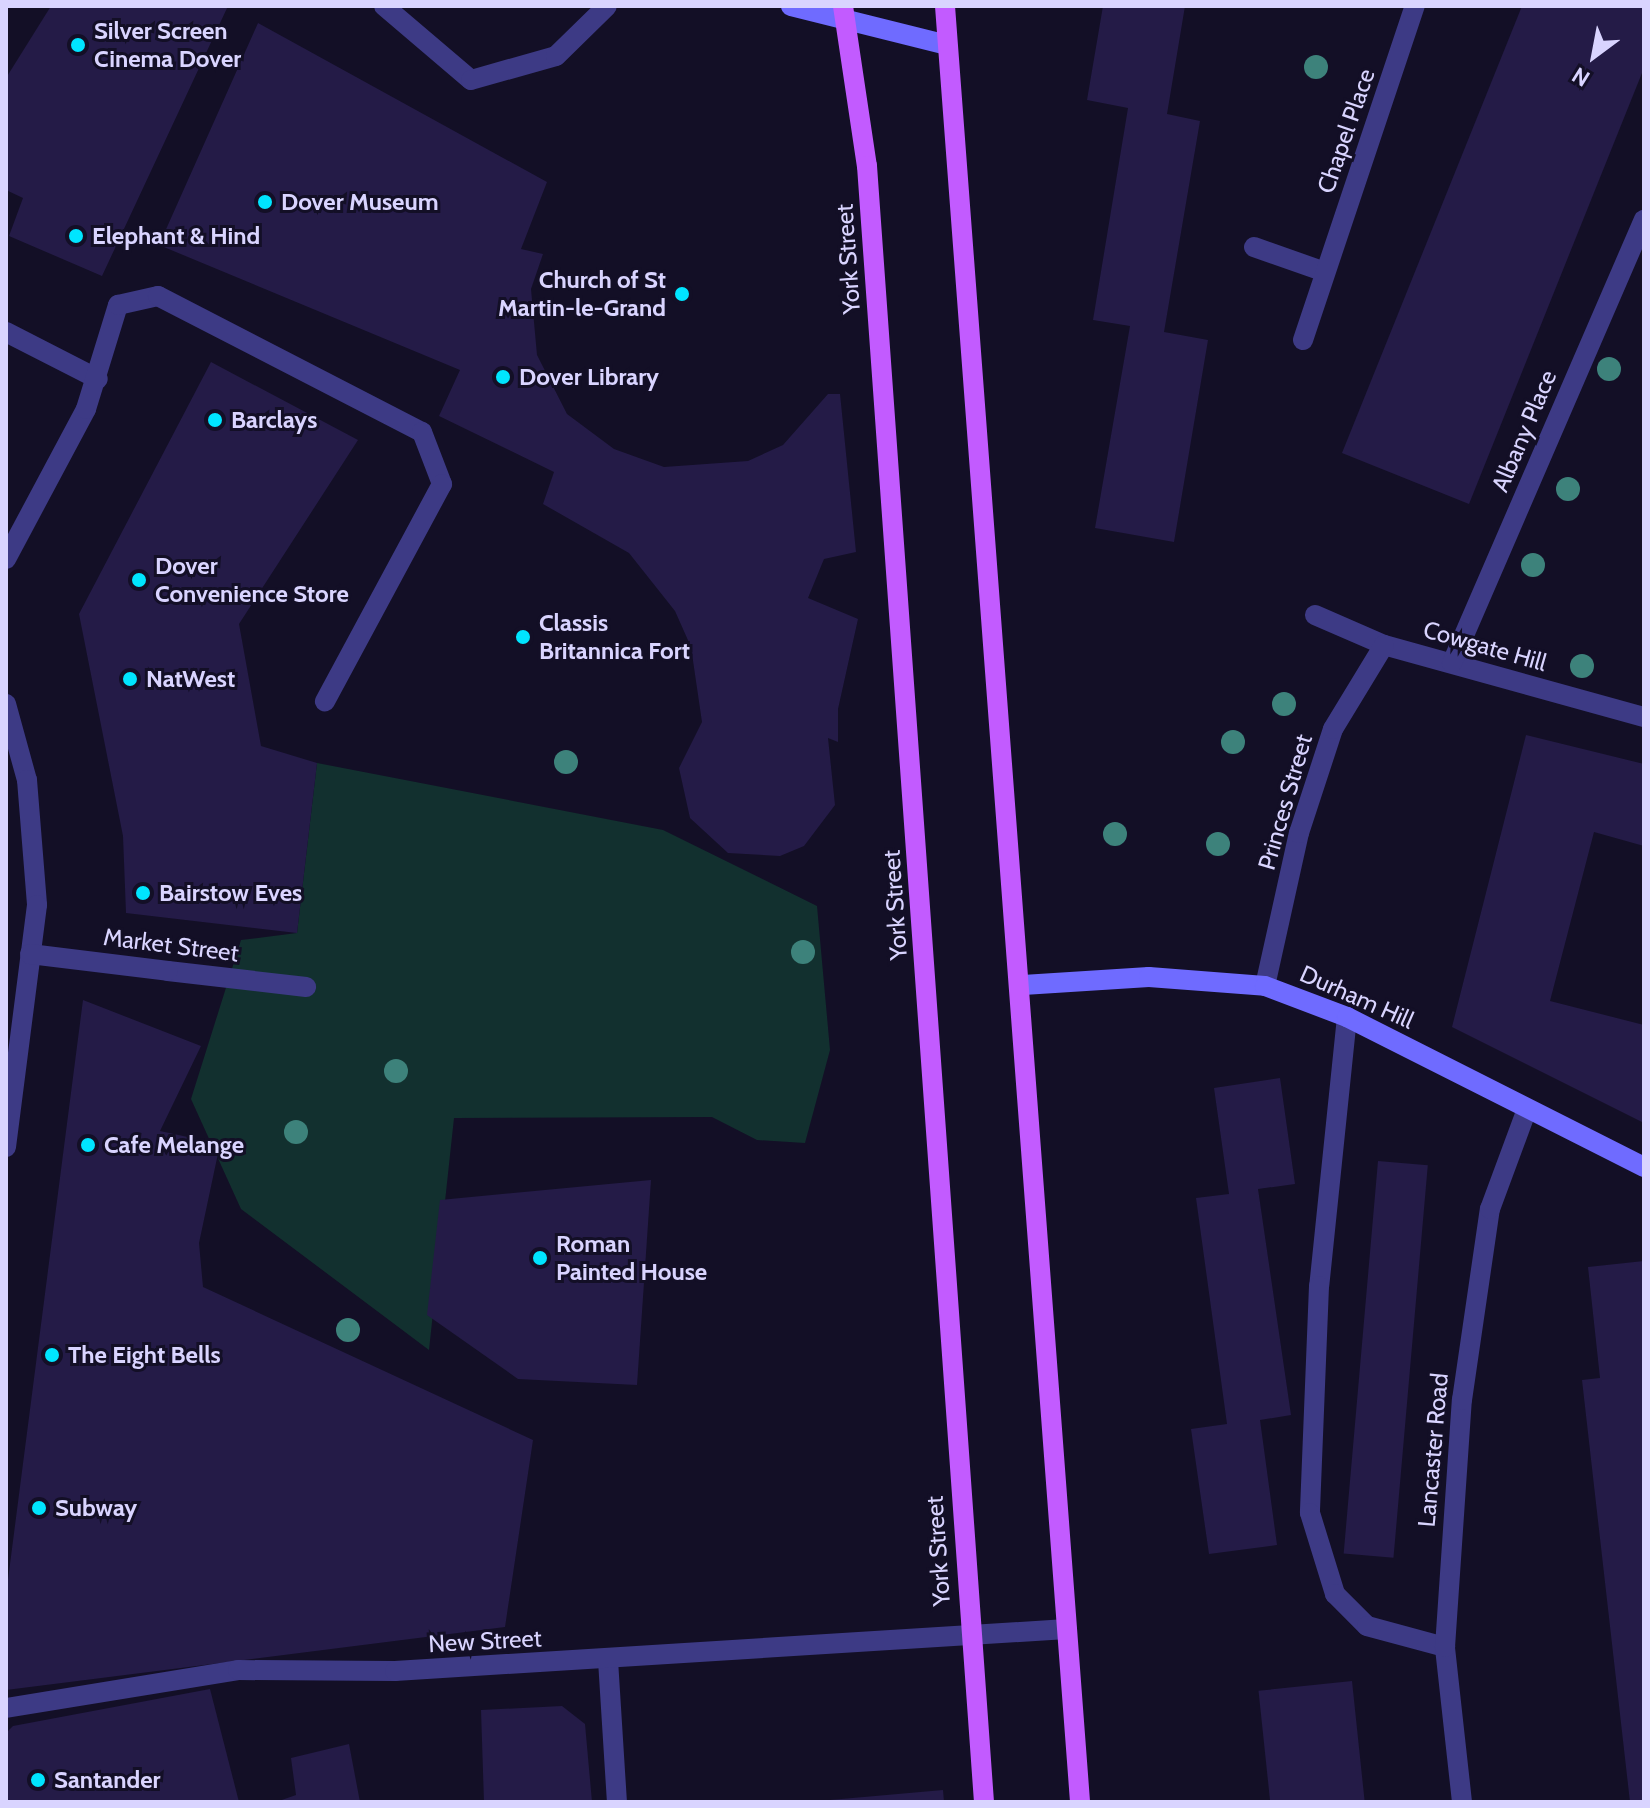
<!DOCTYPE html>
<html>
<head>
<meta charset="utf-8">
<style>
  body { margin:0 }
  #map { position:relative; width:1650px; height:1808px; overflow:hidden; background:#130f26; font-family:Cabin,sans-serif }
  div>[style] { position:absolute }
  .green>* { inset:0; background:#12302f }
  .building>* { inset:0; background:#241b47; transform-origin:0 0 }
  .lane>* { height:20px; margin:-10px; padding:0 10px; transform-origin:10px; border-radius:10px; background:#3d3a85 }
  .street>* { height:20px; margin:-10px; padding:0 10px; transform-origin:10px; border-radius:10px; background:#3d3a85 }
  .secondary>* { height:20px; margin:-10px; padding:0 10px; transform-origin:10px; border-radius:10px; background:#6f6bff }
  .primary>* { height:20px; margin:-10px; padding:0 10px; transform-origin:10px; border-radius:10px; background:#c25bff }
  .trees>* { width:24px; height:24px; margin:-12px; border-radius:50%; background:#3d827b }
  .dots>* { width:22px; height:22px; translate:-50% -50%; box-sizing:border-box; border:4px solid #130f26; border-radius:50% }
  span { translate:-50% -50%; white-space:nowrap; text-align:center; line-height:1.15; -webkit-text-stroke:6px #130f26; paint-order:stroke }
  .poi-label { font-size:24px; color:#d9d4ff; font-weight:700 }
  .left { translate:0 -50%; text-align:left }
  .right { translate:-100% -50%; text-align:right }
  .street-label { font-size:24px; color:#d9d4ff }
  .frame { position:absolute; inset:0; border:8px solid #d9d4ff; pointer-events:none }
  .north { position:absolute; left:1554px; top:16px; width:80px; height:80px; -webkit-text-stroke:6px #130f26; paint-order:stroke; rotate:212deg; font-size:22px; font-weight:700; line-height:32px; text-align:center; color:#d9d4ff }
  .north::after { content:''; display:block; margin:auto; width:28px; height:36px; background:#d9d4ff; clip-path:polygon(50% 0,100% 100%,50% 72%,0 100%) }
</style>
</head>
<body>
<div id="map">
  <div class="green">
    <i style="clip-path:polygon(317px 763px,663px 830px,817px 906px,830px 1050px,805px 1143px,757px 1140px,712px 1117px,454px 1118px,429px 1350px,241px 1209px,191px 1099px,241px 940px,297px 933px)"></i>
  </div>
  <div class="building">
    <i style="clip-path:polygon(51px 6px,228px 6px,102px 276px,9px 236px,23px 198px,6px 190px,6px 78px)"></i>
    <i style="clip-path:polygon(1103px 6px,1185px 6px,1167px 114px,1200px 121px,1164px 332px,1208px 340px,1174px 542px,1095px 528px,1130px 326px,1093px 320px,1128px 108px,1087px 100px)"></i>
    <i style="clip-path:polygon(1522px 6px,1644px 6px,1644px 68px,1469px 504px,1342px 453px)"></i>
    <i style="clip-path:polygon(258px 23px,547px 182px,521px 249px,543px 254px,531px 289px,537px 355px,567px 414px,614px 449px,664px 467px,748px 461px,783px 445px,828px 394px,840px 394px,856px 552px,824px 559px,808px 598px,858px 619px,838px 709px,838px 742px,828px 738px,835px 805px,804px 846px,780px 856px,728px 853px,690px 818px,679px 768px,702px 722px,691px 647px,675px 611px,629px 553px,543px 504px,554px 472px,439px 416px,460px 370px,159px 245px)"></i>
    <i style="clip-path:polygon(211px 362px,358px 440px,239px 624px,261px 746px,317px 763px,297px 933px,126px 913px,123px 836px,79px 614px)"></i>
    <i style="clip-path:polygon(1526px 735px,1644px 764px,1644px 846px,1594px 832px,1550px 1001px,1644px 1025px,1644px 1123px,1452px 1027px)"></i>
    <i style="clip-path:polygon(83px 1000px,201px 1046px,160px 1131px,220px 1144px,199px 1243px,203px 1287px,533px 1440px,505px 1627px,6px 1690px,6px 1595px)"></i>
    <i style="clip-path:polygon(1280px 1078px,1295px 1184px,1258px 1189px,1291px 1415px,1260px 1420px,1277px 1545px,1209px 1554px,1191px 1429px,1227px 1424px,1196px 1198px,1229px 1194px,1214px 1088px)"></i>
    <i style="left:1378px;top:1161px;width:50px;height:394px;rotate:5deg"></i>
    <i style="clip-path:polygon(651px 1180px,637px 1385px,518px 1379px,427px 1315px,440px 1200px)"></i>
    <i style="clip-path:polygon(1644px 1261px,1644px 1802px,1630px 1802px,1582px 1380px,1600px 1378px,1588px 1267px)"></i>
    <i style="left:1352px;top:1681px;width:122px;height:94px;rotate:84deg"></i>
    <i style="clip-path:polygon(210px 1689px,239px 1802px,6px 1802px,6px 1733px,13px 1726px)"></i>
    <i style="clip-path:polygon(562px 1706px,585px 1724px,592px 1802px,484px 1802px,481px 1710px)"></i>
    <i style="clip-path:polygon(349px 1744px,360px 1802px,276px 1802px,296px 1795px,291px 1758px)"></i>
    <i style="clip-path:polygon(943px 1790px,944px 1802px,830px 1802px,830px 1800px)"></i>
  </div>
  <div class="lane">
    <i style="left:384px;top:6px;width:114px;rotate:40.4deg"></i>
    <i style="left:471px;top:80px;width:88px;rotate:-15.8deg"></i>
    <i style="left:556px;top:56px;width:71px;rotate:-44.4deg"></i>
    <i style="left:1254px;top:247px;width:75px;rotate:19.4deg"></i>
    <i style="left:1303px;top:340px;width:352px;rotate:-71.5deg"></i>
    <i style="left:168px;top:971px;width:139px;rotate:6.6deg"></i>
    <i style="left:1347px;top:1017px;width:270px;rotate:95.9deg"></i>
    <i style="left:1319px;top:1286px;width:227px;rotate:92.3deg"></i>
    <i style="left:1310px;top:1513px;width:85px;rotate:72.8deg"></i>
    <i style="left:1335px;top:1594px;width:45px;rotate:45deg"></i>
    <i style="left:1367px;top:1626px;width:81px;rotate:15.1deg"></i>
  </div>
  <div class="street">
    <i style="left:6px;top:332px;width:103px;rotate:27.1deg"></i>
    <i style="left:6px;top:559px;width:170px;rotate:-61.9deg"></i>
    <i style="left:86px;top:409px;width:109px;rotate:-72.9deg"></i>
    <i style="left:118px;top:305px;width:41px;rotate:-12.7deg"></i>
    <i style="left:158px;top:296px;width:297px;rotate:27.3deg"></i>
    <i style="left:422px;top:432px;width:56px;rotate:69deg"></i>
    <i style="left:442px;top:484px;width:247px;rotate:118.3deg"></i>
    <i style="left:1315px;top:615px;width:75px;rotate:23.5deg"></i>
    <i style="left:1384px;top:645px;width:270px;rotate:15.5deg"></i>
    <i style="left:1452px;top:663px;width:483px;rotate:-66.6deg"></i>
    <i style="left:6px;top:704px;width:79px;rotate:74.6deg"></i>
    <i style="left:27px;top:780px;width:125px;rotate:85.4deg"></i>
    <i style="left:37px;top:905px;width:244px;rotate:97.3deg"></i>
    <i style="left:30px;top:954px;width:139px;rotate:7deg"></i>
    <i style="left:1265px;top:986px;width:157px;rotate:-77.5deg"></i>
    <i style="left:1299px;top:833px;width:109px;rotate:-71.9deg"></i>
    <i style="left:1333px;top:729px;width:98px;rotate:-58.7deg"></i>
    <i style="left:608px;top:1660px;width:142px;rotate:86.4deg"></i>
    <i style="left:6px;top:1708px;width:235px;rotate:-9.3deg"></i>
    <i style="left:238px;top:1670px;width:157px;rotate:0.4deg"></i>
    <i style="left:395px;top:1671px;width:673px;rotate:-3.58deg"></i>
    <i style="left:1462px;top:1802px;width:156px;rotate:-96.3deg"></i>
    <i style="left:1445px;top:1647px;width:248px;rotate:-86.1deg"></i>
    <i style="left:1462px;top:1400px;width:193px;rotate:-81.7deg"></i>
    <i style="left:1490px;top:1209px;width:107px;rotate:-69.7deg"></i>
  </div>
  <div class="secondary">
    <i style="left:791px;top:6px;width:161px;rotate:14deg"></i>
    <i style="left:1023px;top:985px;width:126px;rotate:-3.6deg"></i>
    <i style="left:1149px;top:977px;width:116px;rotate:4.4deg"></i>
    <i style="left:1265px;top:986px;width:88px;rotate:20.7deg"></i>
    <i style="left:1347px;top:1017px;width:333px;rotate:26.8deg"></i>
  </div>
  <div class="primary">
    <i style="left:843px;top:6px;width:162px;rotate:81.5deg"></i>
    <i style="left:867px;top:166px;width:1640px;rotate:85.91deg"></i>
    <i style="left:945px;top:6px;width:1801px;rotate:85.7deg"></i>
  </div>
  <div class="trees">
    <i style="left:1316px;top:67px"></i>
    <i style="left:1609px;top:369px"></i>
    <i style="left:1568px;top:489px"></i>
    <i style="left:1533px;top:565px"></i>
    <i style="left:1582px;top:666px"></i>
    <i style="left:1284px;top:704px"></i>
    <i style="left:1233px;top:742px"></i>
    <i style="left:566px;top:762px"></i>
    <i style="left:1115px;top:834px"></i>
    <i style="left:1218px;top:844px"></i>
    <i style="left:803px;top:952px"></i>
    <i style="left:396px;top:1071px"></i>
    <i style="left:296px;top:1132px"></i>
    <i style="left:348px;top:1330px"></i>
  </div>
  <div class="dots">
    <i style="left:78px;top:45px;background:#00e5ff"></i>
    <i style="left:265px;top:202px;background:#00e5ff"></i>
    <i style="left:76px;top:236px;background:#00e5ff"></i>
    <i style="left:682px;top:294px;background:#00e5ff"></i>
    <i style="left:503px;top:377px;background:#00e5ff"></i>
    <i style="left:215px;top:420px;background:#00e5ff"></i>
    <i style="left:139px;top:580px;background:#00e5ff"></i>
    <i style="left:523px;top:637px;background:#00e5ff"></i>
    <i style="left:130px;top:679px;background:#00e5ff"></i>
    <i style="left:143px;top:893px;background:#00e5ff"></i>
    <i style="left:88px;top:1145px;background:#00e5ff"></i>
    <i style="left:540px;top:1258px;background:#00e5ff"></i>
    <i style="left:52px;top:1355px;background:#00e5ff"></i>
    <i style="left:39px;top:1508px;background:#00e5ff"></i>
    <i style="left:38px;top:1780px;background:#00e5ff"></i>
  </div>
  <div class="poi-label">
    <span class="left" style="left:94px;top:45px">Silver Screen<br>Cinema Dover</span>
    <span class="left" style="left:281px;top:202px">Dover Museum</span>
    <span class="left" style="left:92px;top:236px">Elephant &amp; Hind</span>
    <span class="right" style="left:666px;top:294px">Church of St<br>Martin-le-Grand</span>
    <span class="left" style="left:519px;top:377px">Dover Library</span>
    <span class="left" style="left:231px;top:420px">Barclays</span>
    <span class="left" style="left:155px;top:580px">Dover<br>Convenience Store</span>
    <span class="left" style="left:539px;top:637px">Classis<br>Britannica Fort</span>
    <span class="left" style="left:146px;top:679px">NatWest</span>
    <span class="left" style="left:159px;top:893px">Bairstow Eves</span>
    <span class="left" style="left:104px;top:1145px">Cafe Melange</span>
    <span class="left" style="left:556px;top:1258px">Roman<br>Painted House</span>
    <span class="left" style="left:68px;top:1355px">The Eight Bells</span>
    <span class="left" style="left:55px;top:1508px">Subway</span>
    <span class="left" style="left:54px;top:1780px">Santander</span>
  </div>
  <div class="street-label">
    <span style="left:1346px;top:131px;rotate:-71deg">Chapel Place</span>
    <span style="left:848px;top:259px;rotate:-94deg">York Street</span>
    <span style="left:1524px;top:431px;rotate:-67deg">Albany Place</span>
    <span style="left:1485px;top:646px;rotate:16deg">Cowgate Hill</span>
    <span style="left:1285px;top:802px;rotate:-74deg">Princes Street</span>
    <span style="left:895px;top:905px;rotate:-94deg">York Street</span>
    <span style="left:171px;top:945px;rotate:7deg">Market Street</span>
    <span style="left:1357px;top:997px;rotate:24deg">Durham Hill</span>
    <span style="left:1433px;top:1450px;rotate:-85deg">Lancaster Road</span>
    <span style="left:938px;top:1551px;rotate:-94deg">York Street</span>
    <span style="left:485px;top:1641px;rotate:-3deg">New Street</span>
  </div>
  <div class="frame"></div>
  <div class="north">N</div>
</div>
</body>
</html>
